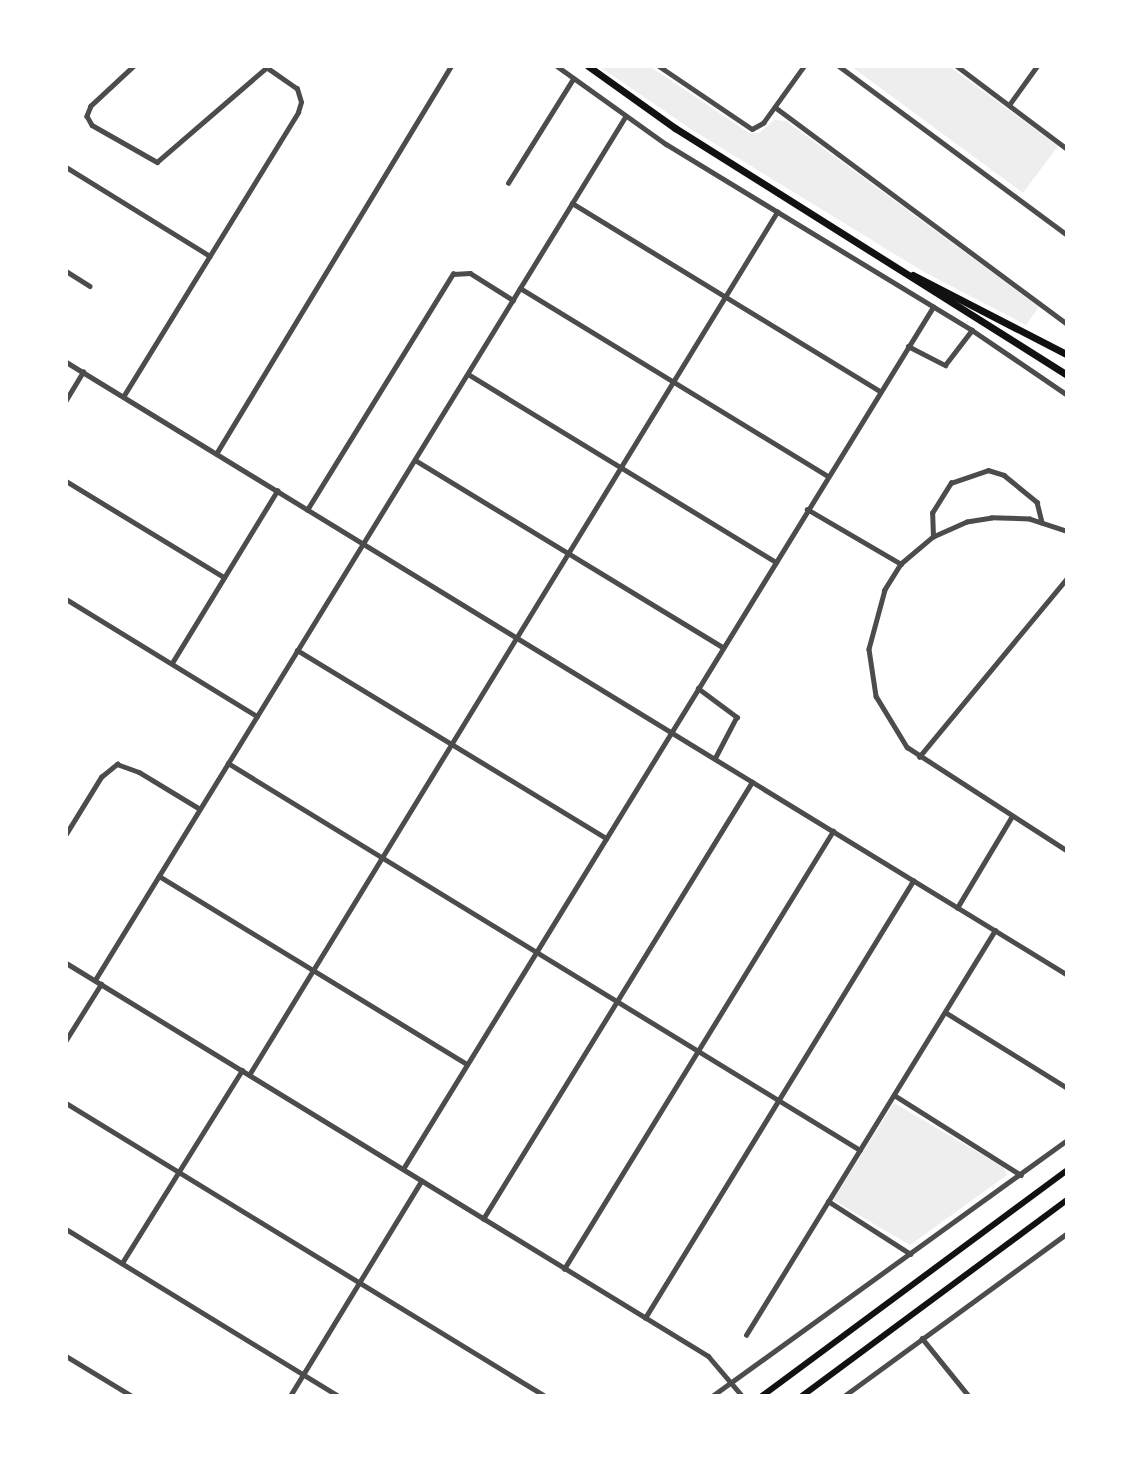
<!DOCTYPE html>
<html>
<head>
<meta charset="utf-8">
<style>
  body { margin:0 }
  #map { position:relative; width:1133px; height:1462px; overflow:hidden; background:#fff; font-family:"Asap Condensed",sans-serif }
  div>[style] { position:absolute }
  .green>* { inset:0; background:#eee }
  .minor>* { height:4.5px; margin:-2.25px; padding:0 2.25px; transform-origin:2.25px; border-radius:2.25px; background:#4c4c4c }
  .tertiary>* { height:5px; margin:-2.5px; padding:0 2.5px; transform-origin:2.5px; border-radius:2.5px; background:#4c4c4c }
  .secondary>* { height:6px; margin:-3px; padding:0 3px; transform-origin:3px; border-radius:3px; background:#111 }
  .primary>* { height:7px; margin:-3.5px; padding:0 3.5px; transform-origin:3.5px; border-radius:3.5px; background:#111 }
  span { translate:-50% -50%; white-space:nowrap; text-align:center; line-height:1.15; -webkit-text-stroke:7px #fff; paint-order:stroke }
  .frame { position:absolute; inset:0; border:68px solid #fff; pointer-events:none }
</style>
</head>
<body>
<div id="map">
  <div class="green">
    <i style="clip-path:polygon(600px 67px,651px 67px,749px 133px,759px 133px,774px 120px,786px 121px,1039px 307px,1026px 325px,924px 272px,694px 131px)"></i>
    <i style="clip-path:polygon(852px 67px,950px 67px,1058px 146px,1023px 193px)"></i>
    <i style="clip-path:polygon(894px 1103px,1003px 1167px,1007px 1175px,910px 1245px,833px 1200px)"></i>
  </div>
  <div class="minor">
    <i style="left:134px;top:66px;width:59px;rotate:137.1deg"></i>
    <i style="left:91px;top:106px;width:11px;rotate:112deg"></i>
    <i style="left:87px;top:116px;width:10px;rotate:61deg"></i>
    <i style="left:92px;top:125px;width:75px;rotate:29.6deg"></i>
    <i style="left:157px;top:162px;width:144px;rotate:-40.8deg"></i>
    <i style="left:557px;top:66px;width:134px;rotate:35.6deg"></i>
    <i style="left:666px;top:144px;width:358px;rotate:31.3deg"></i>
    <i style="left:972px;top:330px;width:114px;rotate:34.2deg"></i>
    <i style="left:659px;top:66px;width:112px;rotate:34.1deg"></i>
    <i style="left:752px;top:129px;width:13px;rotate:-29deg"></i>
    <i style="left:763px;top:123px;width:70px;rotate:-54.3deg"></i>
    <i style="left:839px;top:66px;width:282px;rotate:36.5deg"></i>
    <i style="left:957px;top:66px;width:136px;rotate:37deg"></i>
    <i style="left:1009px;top:105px;width:48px;rotate:-54.3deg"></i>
    <i style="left:775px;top:107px;width:362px;rotate:36.6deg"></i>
    <i style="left:66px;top:167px;width:169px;rotate:31.7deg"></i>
    <i style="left:508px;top:183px;width:123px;rotate:-58deg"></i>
    <i style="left:572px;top:203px;width:361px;rotate:31.4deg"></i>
    <i style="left:66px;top:271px;width:28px;rotate:32deg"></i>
    <i style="left:520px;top:288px;width:361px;rotate:31.4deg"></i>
    <i style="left:908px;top:346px;width:42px;rotate:27.2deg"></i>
    <i style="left:945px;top:365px;width:44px;rotate:-52.4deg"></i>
    <i style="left:468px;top:374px;width:361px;rotate:31.4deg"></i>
    <i style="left:123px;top:397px;width:334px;rotate:-58.4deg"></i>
    <i style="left:298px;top:112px;width:10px;rotate:-73deg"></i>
    <i style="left:301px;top:102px;width:14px;rotate:-107deg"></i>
    <i style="left:297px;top:89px;width:40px;rotate:-145.1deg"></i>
    <i style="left:66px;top:400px;width:33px;rotate:-59deg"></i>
    <i style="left:216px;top:454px;width:454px;rotate:-58.8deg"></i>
    <i style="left:415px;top:460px;width:360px;rotate:31.3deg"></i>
    <i style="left:66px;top:481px;width:185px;rotate:31.3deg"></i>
    <i style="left:807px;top:509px;width:109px;rotate:30.3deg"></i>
    <i style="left:307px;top:510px;width:278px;rotate:-58.3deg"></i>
    <i style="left:453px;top:274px;width:17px;rotate:-3deg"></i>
    <i style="left:470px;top:273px;width:51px;rotate:32.1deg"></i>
    <i style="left:1066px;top:531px;width:38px;rotate:-162deg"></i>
    <i style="left:1030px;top:519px;width:38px;rotate:-178deg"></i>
    <i style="left:992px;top:518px;width:25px;rotate:171deg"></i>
    <i style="left:967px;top:522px;width:37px;rotate:156deg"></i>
    <i style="left:933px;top:537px;width:42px;rotate:139.8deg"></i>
    <i style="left:901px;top:564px;width:31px;rotate:122deg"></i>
    <i style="left:885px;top:590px;width:61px;rotate:105.2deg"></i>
    <i style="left:869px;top:649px;width:48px;rotate:81.5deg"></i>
    <i style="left:876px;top:696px;width:60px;rotate:58.7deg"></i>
    <i style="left:907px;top:747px;width:189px;rotate:32.9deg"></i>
    <i style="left:933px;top:537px;width:24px;rotate:-92deg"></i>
    <i style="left:932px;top:513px;width:36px;rotate:-58deg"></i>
    <i style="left:951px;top:483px;width:39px;rotate:-19deg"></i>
    <i style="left:988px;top:470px;width:17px;rotate:17deg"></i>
    <i style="left:1004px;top:475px;width:43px;rotate:39.3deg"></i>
    <i style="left:1037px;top:502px;width:21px;rotate:76deg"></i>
    <i style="left:66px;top:599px;width:224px;rotate:31.5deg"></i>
    <i style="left:297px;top:650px;width:362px;rotate:31.3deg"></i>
    <i style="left:172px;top:663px;width:202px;rotate:-58.6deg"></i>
    <i style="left:698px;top:688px;width:49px;rotate:36.6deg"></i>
    <i style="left:737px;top:717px;width:47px;rotate:117.6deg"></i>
    <i style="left:919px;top:757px;width:231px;rotate:-50.4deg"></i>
    <i style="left:228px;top:763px;width:741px;rotate:31.48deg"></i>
    <i style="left:66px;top:834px;width:67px;rotate:-58.4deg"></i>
    <i style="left:101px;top:777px;width:21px;rotate:-39deg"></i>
    <i style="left:117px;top:764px;width:23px;rotate:20deg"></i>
    <i style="left:139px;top:772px;width:71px;rotate:31.2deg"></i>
    <i style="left:159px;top:876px;width:361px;rotate:31.4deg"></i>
    <i style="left:957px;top:908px;width:107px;rotate:-59.1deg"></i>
    <i style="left:95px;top:980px;width:1013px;rotate:-58.44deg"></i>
    <i style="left:945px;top:1012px;width:142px;rotate:31.8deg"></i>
    <i style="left:66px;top:1040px;width:66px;rotate:-58deg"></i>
    <i style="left:249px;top:1075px;width:1012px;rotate:-58.54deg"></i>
    <i style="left:894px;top:1095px;width:150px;rotate:32.2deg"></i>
    <i style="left:66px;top:1103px;width:562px;rotate:31.45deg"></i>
    <i style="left:403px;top:1169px;width:1012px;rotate:-58.41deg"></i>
    <i style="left:828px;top:1201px;width:98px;rotate:32.6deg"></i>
    <i style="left:483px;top:1219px;width:513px;rotate:-58.39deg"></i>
    <i style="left:66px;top:1229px;width:320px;rotate:31.5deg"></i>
    <i style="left:122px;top:1263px;width:227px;rotate:-58.1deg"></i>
    <i style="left:564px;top:1269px;width:514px;rotate:-58.44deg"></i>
    <i style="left:645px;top:1318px;width:513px;rotate:-58.48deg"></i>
    <i style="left:746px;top:1335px;width:475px;rotate:-58.4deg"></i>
    <i style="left:922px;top:1338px;width:75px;rotate:51deg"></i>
    <i style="left:66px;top:1356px;width:77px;rotate:31.2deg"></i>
    <i style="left:290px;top:1396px;width:252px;rotate:-58.6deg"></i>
    <i style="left:844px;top:1396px;width:275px;rotate:-36.1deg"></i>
  </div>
  <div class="tertiary">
    <i style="left:66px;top:362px;width:1172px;rotate:31.47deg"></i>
    <i style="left:66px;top:963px;width:753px;rotate:31.47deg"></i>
    <i style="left:708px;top:1356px;width:52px;rotate:49.6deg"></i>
    <i style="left:712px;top:1396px;width:436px;rotate:-35.8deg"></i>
  </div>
  <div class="secondary">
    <i style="left:762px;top:1396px;width:378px;rotate:-36.5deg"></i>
    <i style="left:802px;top:1396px;width:328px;rotate:-36.5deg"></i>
  </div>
  <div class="primary">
    <i style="left:588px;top:66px;width:107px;rotate:35.5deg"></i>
    <i style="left:675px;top:128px;width:462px;rotate:32.2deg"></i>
    <i style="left:913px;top:275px;width:172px;rotate:27.3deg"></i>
  </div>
  <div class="frame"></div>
</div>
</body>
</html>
